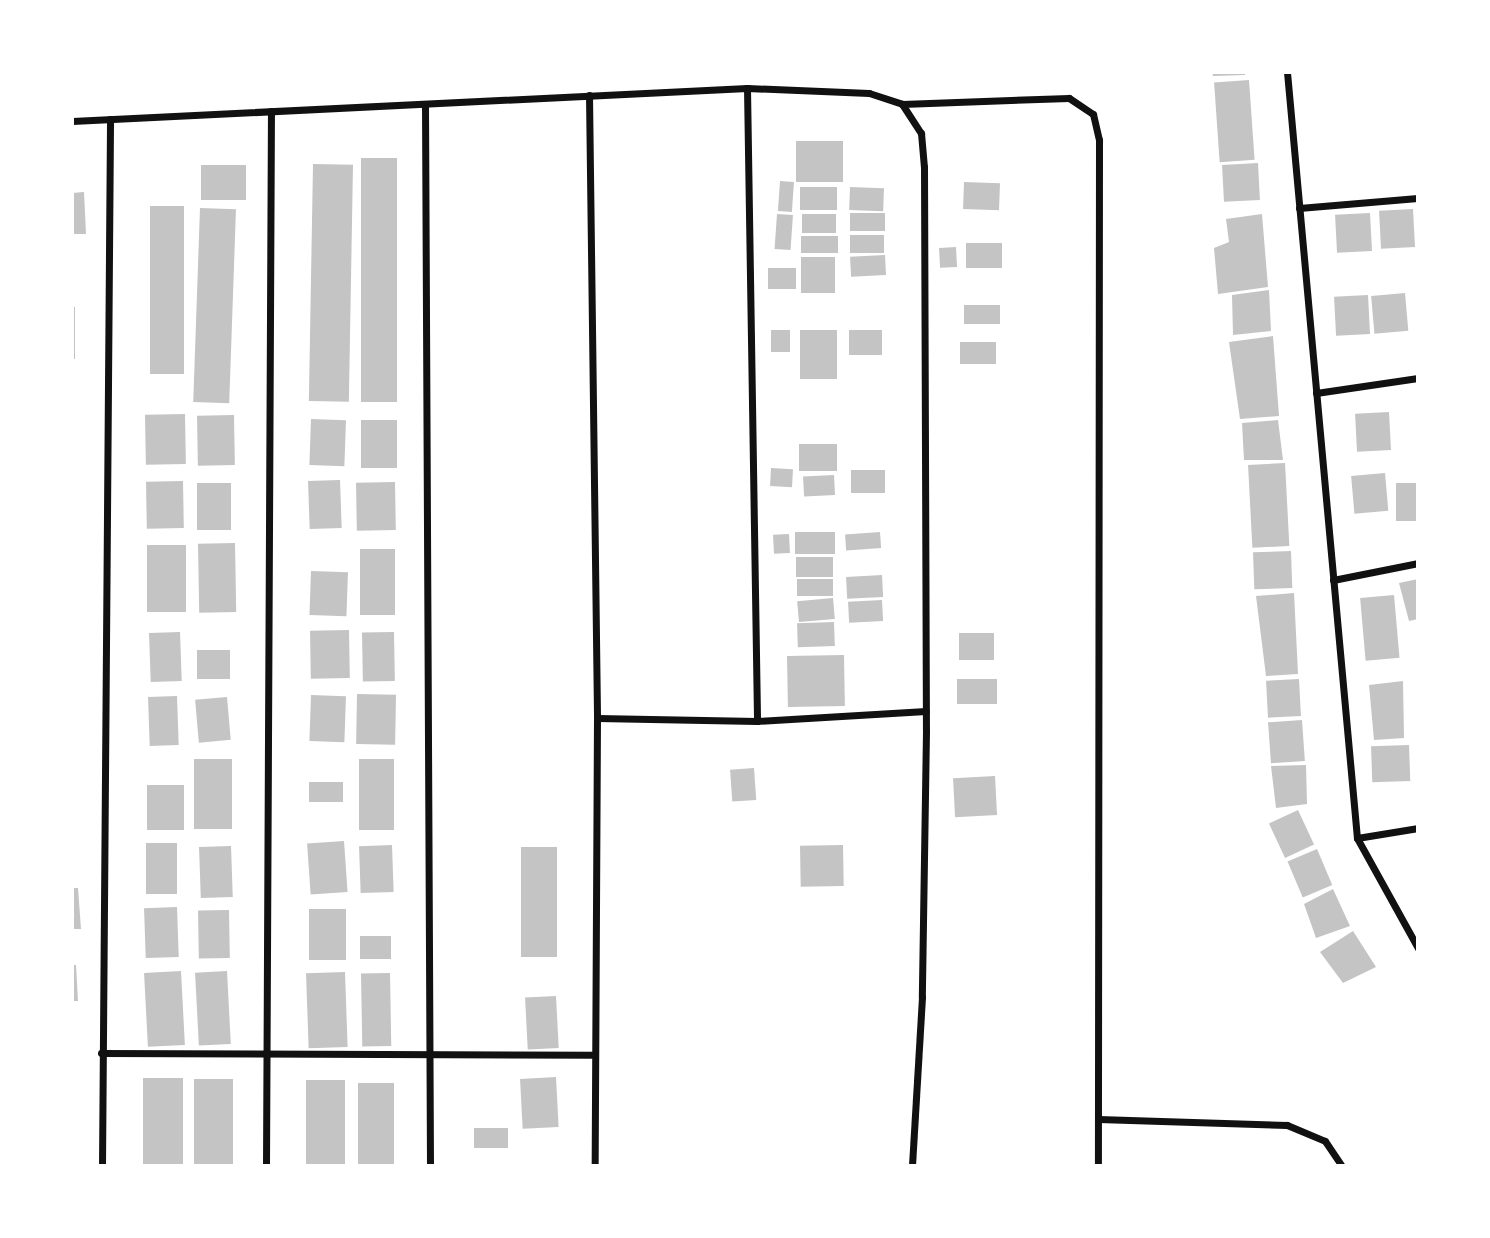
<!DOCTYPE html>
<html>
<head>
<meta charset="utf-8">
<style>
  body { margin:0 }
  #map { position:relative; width:1490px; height:1238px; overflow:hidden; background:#fff; font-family:"Varela Round",sans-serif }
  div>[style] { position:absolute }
  .building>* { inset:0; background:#c4c4c4; transform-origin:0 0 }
  .minor>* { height:7px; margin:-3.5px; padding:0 3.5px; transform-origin:3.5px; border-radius:3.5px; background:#111 }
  span { translate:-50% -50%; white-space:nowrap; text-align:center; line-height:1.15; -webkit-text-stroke:6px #fff; paint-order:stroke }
  .frame { position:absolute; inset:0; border:74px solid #fff; pointer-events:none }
</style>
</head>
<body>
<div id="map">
  <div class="building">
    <i style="clip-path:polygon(1212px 72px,1245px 72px,1245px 75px,1213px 76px)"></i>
    <i style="left:1249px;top:80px;width:80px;height:35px;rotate:86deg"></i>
    <i style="left:796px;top:141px;width:47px;height:41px"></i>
    <i style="left:397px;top:158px;width:244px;height:36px;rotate:90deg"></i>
    <i style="left:1258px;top:163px;width:37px;height:36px;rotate:87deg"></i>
    <i style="left:313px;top:164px;width:40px;height:237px;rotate:1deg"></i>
    <i style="left:201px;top:165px;width:45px;height:35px"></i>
    <i style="left:780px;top:181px;width:14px;height:30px;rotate:4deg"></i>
    <i style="left:964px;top:182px;width:36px;height:27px;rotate:2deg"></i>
    <i style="left:800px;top:187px;width:37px;height:23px"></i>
    <i style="left:850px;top:187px;width:34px;height:23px;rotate:2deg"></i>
    <i style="clip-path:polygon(84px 192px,86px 234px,72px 234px,72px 193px)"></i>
    <i style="left:150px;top:206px;width:34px;height:168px"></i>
    <i style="left:200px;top:208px;width:36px;height:194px;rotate:2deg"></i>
    <i style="left:1413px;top:209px;width:38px;height:34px;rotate:87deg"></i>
    <i style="left:885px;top:213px;width:18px;height:35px;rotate:90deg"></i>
    <i style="left:1370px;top:213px;width:38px;height:35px;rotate:87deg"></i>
    <i style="left:777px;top:214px;width:16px;height:35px;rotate:4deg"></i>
    <i style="left:802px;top:214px;width:34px;height:19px"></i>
    <i style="clip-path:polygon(1262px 214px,1268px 287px,1218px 294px,1214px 248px,1229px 242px,1226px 219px)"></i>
    <i style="left:850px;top:235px;width:34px;height:18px"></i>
    <i style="left:838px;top:236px;width:17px;height:37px;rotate:90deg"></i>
    <i style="left:1002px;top:243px;width:25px;height:36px;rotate:90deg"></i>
    <i style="left:72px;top:247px;width:2px;height:48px"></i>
    <i style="left:956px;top:247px;width:20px;height:17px;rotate:87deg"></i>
    <i style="left:885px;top:255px;width:20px;height:35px;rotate:87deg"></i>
    <i style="left:801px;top:257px;width:34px;height:36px"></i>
    <i style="left:768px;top:268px;width:28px;height:21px"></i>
    <i style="clip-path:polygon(1269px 290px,1271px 331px,1233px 335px,1232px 295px)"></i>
    <i style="left:1405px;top:293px;width:38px;height:34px;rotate:85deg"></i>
    <i style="left:1368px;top:295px;width:39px;height:34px;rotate:87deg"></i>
    <i style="left:964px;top:305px;width:36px;height:19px"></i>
    <i style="left:72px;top:307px;width:3px;height:52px"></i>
    <i style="left:790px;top:330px;width:22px;height:19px;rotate:90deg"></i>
    <i style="left:800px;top:330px;width:37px;height:49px"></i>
    <i style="left:849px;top:330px;width:33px;height:25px"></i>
    <i style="clip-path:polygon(1273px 336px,1279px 416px,1240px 419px,1229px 342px)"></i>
    <i style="left:960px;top:342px;width:36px;height:22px"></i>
    <i style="left:1389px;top:412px;width:38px;height:34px;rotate:87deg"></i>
    <i style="left:185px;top:414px;width:50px;height:40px;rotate:89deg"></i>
    <i style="left:234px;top:415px;width:50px;height:37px;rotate:89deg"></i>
    <i style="left:311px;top:419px;width:35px;height:46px;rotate:2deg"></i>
    <i style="left:361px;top:420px;width:36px;height:48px"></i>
    <i style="clip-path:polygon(1278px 420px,1283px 460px,1244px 460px,1242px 423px)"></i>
    <i style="left:837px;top:444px;width:27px;height:38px;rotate:90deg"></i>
    <i style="left:1285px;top:463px;width:83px;height:37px;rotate:87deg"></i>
    <i style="left:771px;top:468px;width:22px;height:18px;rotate:3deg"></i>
    <i style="left:851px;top:470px;width:34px;height:23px"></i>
    <i style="left:1385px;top:473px;width:38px;height:34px;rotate:85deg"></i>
    <i style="left:834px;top:475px;width:20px;height:31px;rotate:87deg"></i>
    <i style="left:340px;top:480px;width:48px;height:32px;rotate:88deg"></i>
    <i style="left:183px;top:481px;width:47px;height:37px;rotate:89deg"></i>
    <i style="left:395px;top:482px;width:48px;height:39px;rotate:89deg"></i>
    <i style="left:197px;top:483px;width:34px;height:47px"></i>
    <i style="left:1418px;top:483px;width:38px;height:22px;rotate:90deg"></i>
    <i style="left:835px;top:532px;width:22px;height:40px;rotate:90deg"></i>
    <i style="left:880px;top:532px;width:16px;height:35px;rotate:86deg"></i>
    <i style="left:789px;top:534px;width:19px;height:16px;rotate:87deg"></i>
    <i style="left:235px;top:543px;width:69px;height:37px;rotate:89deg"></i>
    <i style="left:147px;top:545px;width:39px;height:67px"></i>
    <i style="left:360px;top:549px;width:35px;height:66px"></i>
    <i style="left:1291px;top:551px;width:37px;height:38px;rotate:88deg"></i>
    <i style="left:796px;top:557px;width:37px;height:20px"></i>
    <i style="left:311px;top:571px;width:37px;height:44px;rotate:2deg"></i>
    <i style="left:882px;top:575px;width:22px;height:36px;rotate:87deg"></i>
    <i style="left:797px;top:579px;width:36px;height:17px"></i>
    <i style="clip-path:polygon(1418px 579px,1418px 619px,1409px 621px,1399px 583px)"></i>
    <i style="clip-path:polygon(1294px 593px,1298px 674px,1266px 676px,1256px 596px)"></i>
    <i style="left:1394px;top:595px;width:63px;height:34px;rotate:85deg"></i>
    <i style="left:833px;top:598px;width:21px;height:36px;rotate:85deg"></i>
    <i style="left:882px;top:600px;width:21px;height:34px;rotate:87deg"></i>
    <i style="left:834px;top:622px;width:24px;height:37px;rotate:88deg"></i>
    <i style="left:349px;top:630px;width:48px;height:39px;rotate:89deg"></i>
    <i style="left:180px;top:632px;width:49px;height:31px;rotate:88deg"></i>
    <i style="left:394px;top:632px;width:49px;height:32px;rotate:89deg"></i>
    <i style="left:959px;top:633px;width:35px;height:27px"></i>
    <i style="left:197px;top:650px;width:33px;height:29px"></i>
    <i style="left:844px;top:655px;width:51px;height:57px;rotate:89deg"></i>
    <i style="left:957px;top:679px;width:40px;height:25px"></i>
    <i style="left:1299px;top:679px;width:37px;height:33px;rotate:87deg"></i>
    <i style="clip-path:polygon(1403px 681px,1404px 738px,1374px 740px,1369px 685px)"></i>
    <i style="left:357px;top:694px;width:39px;height:50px;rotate:1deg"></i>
    <i style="left:311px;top:695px;width:35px;height:46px;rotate:2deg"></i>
    <i style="left:177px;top:696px;width:49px;height:29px;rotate:88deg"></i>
    <i style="left:227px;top:697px;width:43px;height:32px;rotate:85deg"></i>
    <i style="left:1302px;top:720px;width:41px;height:34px;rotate:86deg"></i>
    <i style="left:1409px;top:745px;width:36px;height:38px;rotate:88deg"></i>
    <i style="left:194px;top:759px;width:38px;height:70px"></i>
    <i style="left:394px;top:759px;width:71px;height:35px;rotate:90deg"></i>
    <i style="clip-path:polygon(1306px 765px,1307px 804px,1276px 808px,1271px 766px)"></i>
    <i style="left:754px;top:768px;width:32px;height:24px;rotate:86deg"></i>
    <i style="left:995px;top:776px;width:39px;height:42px;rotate:87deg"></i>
    <i style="left:309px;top:782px;width:34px;height:20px"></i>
    <i style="left:147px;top:785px;width:37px;height:45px"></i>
    <i style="left:1298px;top:810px;width:38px;height:32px;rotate:65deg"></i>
    <i style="left:344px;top:841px;width:51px;height:37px;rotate:86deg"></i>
    <i style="left:146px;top:843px;width:31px;height:51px"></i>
    <i style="left:392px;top:845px;width:47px;height:33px;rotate:88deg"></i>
    <i style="left:843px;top:845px;width:41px;height:43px;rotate:89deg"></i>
    <i style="left:231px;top:846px;width:51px;height:32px;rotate:88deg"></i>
    <i style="left:521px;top:847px;width:36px;height:110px"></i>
    <i style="left:1317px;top:849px;width:39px;height:32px;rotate:67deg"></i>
    <i style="clip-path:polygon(72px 888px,78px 888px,81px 929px,72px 929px)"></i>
    <i style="clip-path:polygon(1333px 889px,1350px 926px,1316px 938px,1304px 904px)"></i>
    <i style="left:177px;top:907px;width:50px;height:33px;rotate:88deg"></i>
    <i style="left:309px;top:909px;width:37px;height:51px"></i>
    <i style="left:229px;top:910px;width:48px;height:31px;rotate:89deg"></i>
    <i style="clip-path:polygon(1353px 931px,1376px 967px,1343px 983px,1320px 952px)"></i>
    <i style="left:360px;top:936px;width:31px;height:23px"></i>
    <i style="clip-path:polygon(72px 965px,76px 965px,78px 1001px,72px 1001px)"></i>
    <i style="left:181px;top:971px;width:74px;height:37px;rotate:87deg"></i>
    <i style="left:227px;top:971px;width:73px;height:32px;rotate:87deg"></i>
    <i style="left:345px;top:972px;width:75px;height:39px;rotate:88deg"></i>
    <i style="left:390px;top:973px;width:73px;height:29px;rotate:89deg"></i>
    <i style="left:556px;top:996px;width:52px;height:31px;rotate:87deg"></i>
    <i style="left:556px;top:1077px;width:50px;height:36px;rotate:87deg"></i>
    <i style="left:143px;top:1078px;width:40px;height:88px"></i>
    <i style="left:194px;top:1079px;width:39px;height:87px"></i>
    <i style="left:306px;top:1080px;width:39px;height:86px"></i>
    <i style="left:358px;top:1083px;width:36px;height:83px"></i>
    <i style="left:508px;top:1128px;width:20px;height:34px;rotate:90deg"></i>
  </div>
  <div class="minor">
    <i style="left:1287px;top:72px;width:769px;rotate:84.78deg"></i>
    <i style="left:1357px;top:838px;width:126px;rotate:61deg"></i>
    <i style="left:747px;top:88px;width:633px;rotate:89.09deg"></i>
    <i style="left:589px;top:95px;width:623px;rotate:89.26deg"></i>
    <i style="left:597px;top:718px;width:448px;rotate:90.3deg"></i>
    <i style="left:425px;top:104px;width:1062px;rotate:89.73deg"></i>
    <i style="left:902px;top:104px;width:167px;rotate:-2.1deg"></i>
    <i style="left:1069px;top:98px;width:29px;rotate:34deg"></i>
    <i style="left:1093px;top:114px;width:27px;rotate:77deg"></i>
    <i style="left:1099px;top:140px;width:1026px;rotate:90.06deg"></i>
    <i style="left:72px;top:121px;width:676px;rotate:-2.8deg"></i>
    <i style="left:747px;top:88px;width:122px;rotate:2.3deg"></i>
    <i style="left:869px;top:93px;width:35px;rotate:18deg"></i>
    <i style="left:902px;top:104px;width:35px;rotate:57deg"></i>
    <i style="left:921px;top:133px;width:34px;rotate:85deg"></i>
    <i style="left:924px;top:167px;width:564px;rotate:89.8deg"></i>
    <i style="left:926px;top:731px;width:266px;rotate:90.9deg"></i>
    <i style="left:922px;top:997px;width:169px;rotate:93.4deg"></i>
    <i style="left:1299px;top:208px;width:119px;rotate:-4.8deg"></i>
    <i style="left:1316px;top:393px;width:103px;rotate:-8.4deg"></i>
    <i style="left:1333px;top:580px;width:87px;rotate:-11.3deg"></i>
    <i style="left:597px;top:718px;width:160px;rotate:1.1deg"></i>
    <i style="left:757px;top:721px;width:169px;rotate:-3.4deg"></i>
    <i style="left:1357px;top:838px;width:62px;rotate:-9.3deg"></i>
    <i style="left:101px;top:1053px;width:493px;rotate:0.2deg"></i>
    <i style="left:1098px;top:1119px;width:189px;rotate:1.8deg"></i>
    <i style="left:1287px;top:1125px;width:41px;rotate:22.8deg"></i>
    <i style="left:1325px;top:1141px;width:30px;rotate:56deg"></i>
    <i style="left:102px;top:1166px;width:1047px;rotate:-89.56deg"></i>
    <i style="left:266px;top:1166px;width:1055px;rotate:-89.73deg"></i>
  </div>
  <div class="frame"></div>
</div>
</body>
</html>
